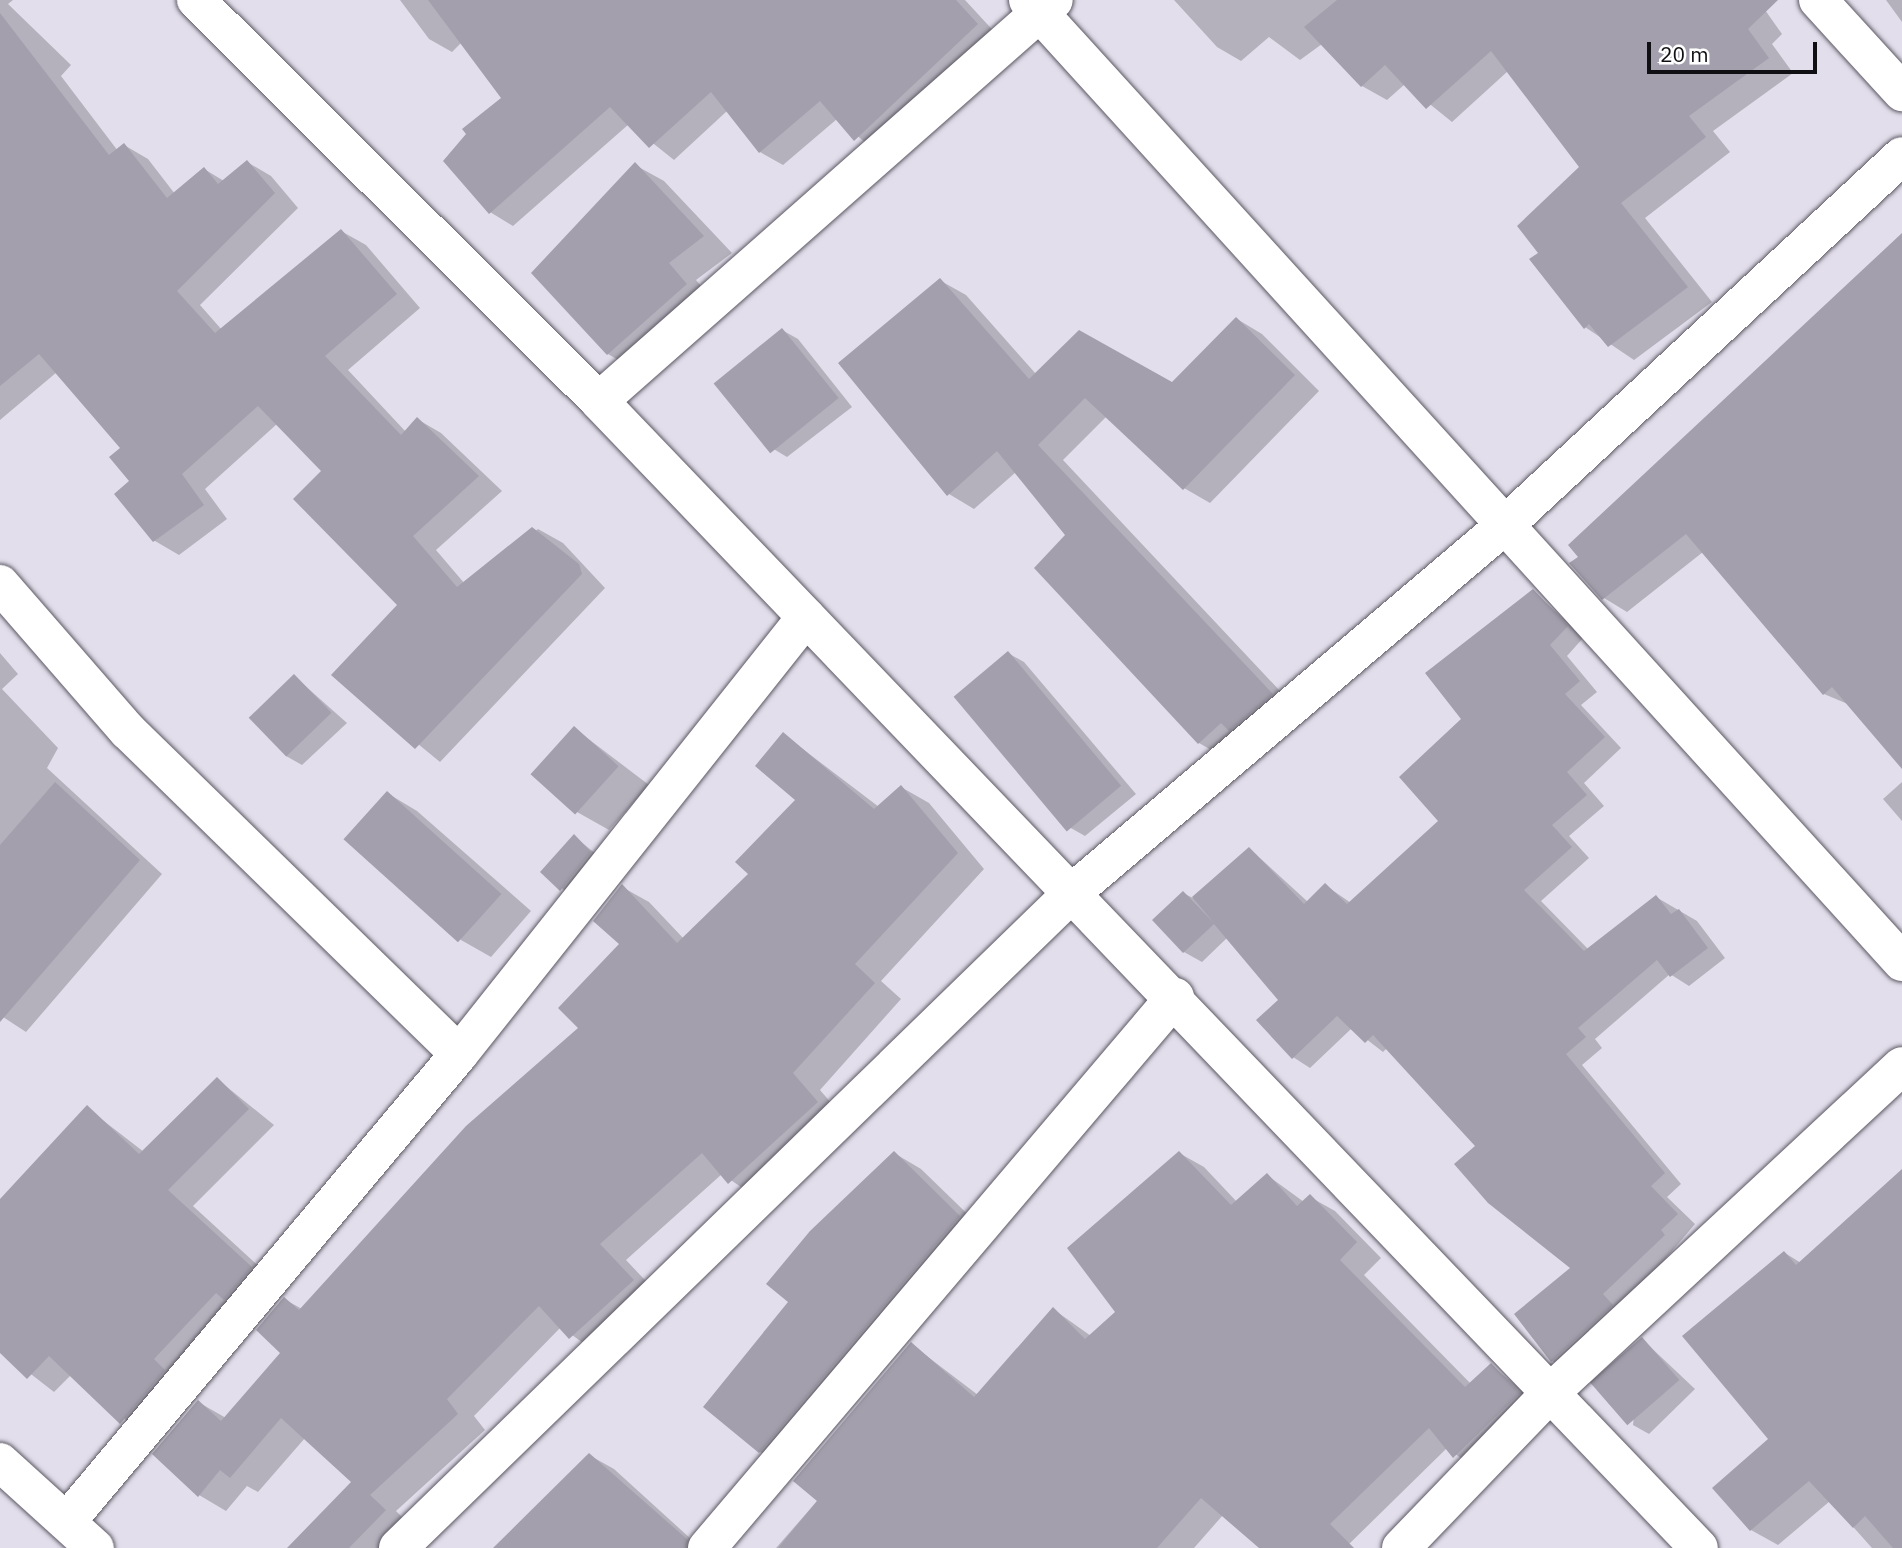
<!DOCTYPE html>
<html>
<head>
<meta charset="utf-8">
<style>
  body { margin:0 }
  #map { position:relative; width:1902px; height:1548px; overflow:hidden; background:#e2deeb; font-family:"IBM Plex Sans",sans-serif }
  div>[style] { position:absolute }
  .shadow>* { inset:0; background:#0003; transform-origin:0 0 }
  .building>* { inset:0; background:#a39fac; transform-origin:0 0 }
  .roads { filter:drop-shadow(0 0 2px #5c5863) drop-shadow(0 0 2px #5c5863) }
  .minor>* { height:38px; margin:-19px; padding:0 19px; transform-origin:19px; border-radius:19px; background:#fff }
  span { translate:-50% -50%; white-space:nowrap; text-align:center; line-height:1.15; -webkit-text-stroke:5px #fff; paint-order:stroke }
  .scale { position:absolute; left:1647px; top:42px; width:170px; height:32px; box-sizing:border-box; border:4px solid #100f13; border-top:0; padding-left:9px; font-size:21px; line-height:24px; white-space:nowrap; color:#100f13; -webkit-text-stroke:5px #fff; paint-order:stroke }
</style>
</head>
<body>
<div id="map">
  <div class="shadow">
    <i style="clip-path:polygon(0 0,13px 0,8px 4px,71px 65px,61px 76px,118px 151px,124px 145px,148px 159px,175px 194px,204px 169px,224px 181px,247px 162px,271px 176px,298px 208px,200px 305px,222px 330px,341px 231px,366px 245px,420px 308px,348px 370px,406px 432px,417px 419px,441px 433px,502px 491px,436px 550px,465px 584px,538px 529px,563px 543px,605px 588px,440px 762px,334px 675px,400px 604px,324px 471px,278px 423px,205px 489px,227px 519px,179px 555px,155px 541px,116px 495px,131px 482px,123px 448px,57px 372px,0 420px)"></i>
    <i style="clip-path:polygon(400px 0,965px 0,1000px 38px,878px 153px,837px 119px,783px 165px,760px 152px,727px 111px,674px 160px,629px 124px,513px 226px,490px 212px,468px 134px,503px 98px,462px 42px,452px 52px,429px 39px)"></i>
    <i style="clip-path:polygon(1174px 0,1758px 0,1782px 34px,1772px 44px,1793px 73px,1713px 131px,1730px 152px,1645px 218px,1712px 302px,1634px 360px,1585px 327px,1540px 253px,1581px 167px,1508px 71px,1452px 122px,1405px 84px,1387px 100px,1362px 86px,1322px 44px,1300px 60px,1269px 37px,1241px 61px,1217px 47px)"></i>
    <i style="clip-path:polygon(1886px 0,1902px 0,1902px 22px)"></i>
    <i style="clip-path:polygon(635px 165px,664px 181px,732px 253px,696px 280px,714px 301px,637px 371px,608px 354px,533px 273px)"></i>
    <i style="clip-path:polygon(1902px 247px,1902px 767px,1850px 705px,1824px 694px,1703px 552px,1627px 612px,1604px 598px)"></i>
    <i style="clip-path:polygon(941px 281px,966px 295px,1036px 374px,1173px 384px,1237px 319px,1262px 334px,1319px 391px,1210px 503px,1184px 488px,1107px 416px,1063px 460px,1297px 709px,1225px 758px,1199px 743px,1036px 568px,1068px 535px,1016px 472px,974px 509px,949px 494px)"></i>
    <i style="clip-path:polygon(782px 330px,798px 339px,852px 407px,787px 457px,772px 448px)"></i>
    <i style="clip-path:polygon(1533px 591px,1584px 637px,1567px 656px,1597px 692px,1581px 705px,1621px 748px,1584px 783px,1604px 806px,1569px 836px,1589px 858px,1541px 901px,1588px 949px,1656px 897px,1697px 921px,1725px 958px,1689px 986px,1670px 974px,1595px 1039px,1602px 1048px,1582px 1065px,1681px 1184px,1667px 1197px,1695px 1224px,1570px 1371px,1552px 1361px,1572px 1268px,1478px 1147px,1387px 1048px,1383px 1052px,1352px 1028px,1310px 1068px,1293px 1057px,1280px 1000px,1228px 937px,1202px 962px,1184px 952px,1183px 893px,1193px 898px,1250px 849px,1308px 902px,1325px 885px,1351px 903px,1441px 821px,1464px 719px)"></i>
    <i style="clip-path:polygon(0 653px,18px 674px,2px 689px,58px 748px,47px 768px,162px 874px,26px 1032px,0 1015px)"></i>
    <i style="clip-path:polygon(1008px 653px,1024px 662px,1136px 794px,1085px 836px,1069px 827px)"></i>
    <i style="clip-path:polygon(294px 676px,347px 723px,302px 765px,286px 756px)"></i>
    <i style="clip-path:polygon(574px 728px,649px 785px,609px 830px,577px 812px)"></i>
    <i style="clip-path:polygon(783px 734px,879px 807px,901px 787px,929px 803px,984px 869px,881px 981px,901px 999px,820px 1090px,844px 1118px,757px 1198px,722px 1174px,626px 1260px,660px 1296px,597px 1353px,561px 1327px,474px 1416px,485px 1430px,396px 1511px,412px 1527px,391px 1548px,293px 1548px,354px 1482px,305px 1438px,258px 1492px,247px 1486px,226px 1511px,199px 1495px,198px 1402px,226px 1418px,283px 1353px,284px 1299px,302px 1309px,581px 1028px,621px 944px,622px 887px,649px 902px,684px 939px,750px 874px,797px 800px)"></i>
    <i style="clip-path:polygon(1902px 782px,1902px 821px,1883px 799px)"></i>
    <i style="clip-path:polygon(387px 793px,417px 811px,531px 911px,491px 957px,461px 940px)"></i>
    <i style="left:575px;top:837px;width:40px;height:48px;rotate:39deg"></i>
    <i style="clip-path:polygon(217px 1079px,274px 1125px,193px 1206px,277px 1283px,147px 1437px,71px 1375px,54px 1392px,0 1350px,0 1202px,87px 1108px,144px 1152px)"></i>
    <i style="clip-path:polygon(894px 1153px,921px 1169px,986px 1232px,787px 1467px,760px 1452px,790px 1301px)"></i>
    <i style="clip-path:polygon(1179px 1153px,1204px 1167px,1237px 1202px,1267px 1175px,1304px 1202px,1310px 1197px,1335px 1211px,1381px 1258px,1364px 1275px,1471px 1384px,1491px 1365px,1544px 1408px,1479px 1471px,1447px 1448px,1345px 1548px,1261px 1548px,1223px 1515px,1194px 1548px,776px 1548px,818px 1500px,911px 1344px,978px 1395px,1053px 1309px,1091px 1336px,1117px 1313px)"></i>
    <i style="clip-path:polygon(1902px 1180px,1902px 1548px,1872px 1548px,1830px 1501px,1778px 1545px,1751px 1530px,1770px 1440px,1785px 1253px,1801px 1263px)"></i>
    <i style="clip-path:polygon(1642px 1339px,1695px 1389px,1649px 1434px,1633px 1425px)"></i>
    <i style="clip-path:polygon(589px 1455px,614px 1469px,691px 1539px,693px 1548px,514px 1548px)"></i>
  </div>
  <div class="building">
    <i style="clip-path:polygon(428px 0,956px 0,978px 24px,854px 141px,820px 101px,759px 153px,711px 92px,649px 148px,610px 107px,489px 214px,443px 161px,466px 134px,462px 129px,501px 98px)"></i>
    <i style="clip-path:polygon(1337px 0,1778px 0,1748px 29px,1769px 58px,1689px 116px,1706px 137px,1621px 203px,1688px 287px,1608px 347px,1589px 324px,1584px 329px,1529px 259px,1538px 253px,1517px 226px,1579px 167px,1491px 51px,1426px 109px,1385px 65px,1361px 87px,1304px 27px)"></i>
    <i style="clip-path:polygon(0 13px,109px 155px,124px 143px,167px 198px,204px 167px,218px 184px,247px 160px,275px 193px,177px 291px,215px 333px,341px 229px,397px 294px,325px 356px,401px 435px,417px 417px,479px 476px,413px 536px,457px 587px,532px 527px,579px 564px,582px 574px,415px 749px,331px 675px,397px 605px,293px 499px,321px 471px,258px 406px,182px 474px,204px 505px,153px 542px,114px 494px,129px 481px,109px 457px,120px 448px,39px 354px,0 386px)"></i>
    <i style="clip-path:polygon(635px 162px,704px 236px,669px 263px,687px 284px,607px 355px,531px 273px)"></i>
    <i style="clip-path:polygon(1902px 233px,1902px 769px,1832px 687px,1823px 695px,1686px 534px,1602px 600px,1569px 563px,1578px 557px,1568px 545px)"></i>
    <i style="clip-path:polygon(940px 278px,1029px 379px,1079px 330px,1172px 382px,1236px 317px,1295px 375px,1183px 490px,1085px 398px,1038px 445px,1273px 694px,1229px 731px,1221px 723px,1198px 744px,1034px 568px,1065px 535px,997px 451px,947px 496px,838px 363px)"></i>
    <i style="left:782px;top:328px;width:90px;height:88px;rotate:51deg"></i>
    <i style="clip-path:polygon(1533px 589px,1568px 626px,1550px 645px,1580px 681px,1565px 694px,1605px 737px,1567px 772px,1587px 795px,1552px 825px,1572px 847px,1524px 890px,1584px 951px,1656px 895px,1671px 914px,1679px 909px,1708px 948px,1670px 977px,1657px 960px,1578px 1028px,1586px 1037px,1566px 1054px,1665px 1173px,1651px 1186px,1678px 1214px,1661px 1230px,1665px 1235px,1603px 1294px,1613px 1305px,1551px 1362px,1514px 1314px,1570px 1268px,1488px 1203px,1454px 1164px,1475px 1146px,1373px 1035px,1365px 1043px,1337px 1016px,1292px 1059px,1256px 1020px,1278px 1000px,1214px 924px,1183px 953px,1152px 920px,1183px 891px,1214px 923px,1192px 897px,1249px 847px,1304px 904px,1325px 883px,1347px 904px,1438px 821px,1399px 777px,1461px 719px,1425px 673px)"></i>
    <i style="left:1008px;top:651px;width:176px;height:71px;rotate:50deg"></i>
    <i style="left:294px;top:674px;width:54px;height:63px;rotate:46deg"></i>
    <i style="left:574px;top:726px;width:60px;height:65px;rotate:42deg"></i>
    <i style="clip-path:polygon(783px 732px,874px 809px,901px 785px,958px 853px,855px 964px,875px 983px,793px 1073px,818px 1102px,728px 1184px,702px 1153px,600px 1244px,634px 1280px,569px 1339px,539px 1306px,447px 1399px,458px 1414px,370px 1495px,386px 1510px,349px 1548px,287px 1548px,351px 1482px,281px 1418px,230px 1478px,220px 1470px,198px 1497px,152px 1454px,198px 1400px,221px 1421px,280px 1353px,256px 1330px,284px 1297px,299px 1310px,466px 1126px,578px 1028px,558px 1008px,619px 944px,593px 921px,622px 884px,677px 943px,748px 874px,735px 862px,795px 800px,755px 766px)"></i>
    <i style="clip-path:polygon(55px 782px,140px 860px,0 1022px,0 845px)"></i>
    <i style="left:387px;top:791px;width:154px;height:65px;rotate:42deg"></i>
    <i style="clip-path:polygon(574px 834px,591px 852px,560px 891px,540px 872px)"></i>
    <i style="clip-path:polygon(217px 1077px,249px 1109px,168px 1190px,252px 1267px,224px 1300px,216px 1293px,154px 1359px,165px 1370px,120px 1424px,49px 1356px,27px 1379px,0 1353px,0 1199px,87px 1105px,139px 1154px)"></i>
    <i style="clip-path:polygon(894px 1151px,960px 1216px,759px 1453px,703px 1407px,788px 1302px,766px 1284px,810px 1231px)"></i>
    <i style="clip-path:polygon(1179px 1151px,1231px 1205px,1267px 1173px,1297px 1206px,1310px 1194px,1357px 1242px,1340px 1260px,1465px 1387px,1491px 1363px,1520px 1393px,1453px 1458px,1429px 1428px,1330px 1524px,1354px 1548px,1259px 1548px,1201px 1498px,1157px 1548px,778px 1548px,817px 1501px,793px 1481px,911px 1342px,974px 1397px,1053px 1307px,1085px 1339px,1115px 1312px,1067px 1248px)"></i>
    <i style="clip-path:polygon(1902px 1169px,1902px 1548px,1893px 1548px,1865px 1516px,1853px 1528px,1809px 1481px,1750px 1531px,1712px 1488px,1768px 1439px,1682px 1336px,1784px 1251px,1796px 1265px)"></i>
    <i style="left:1642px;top:1337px;width:57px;height:69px;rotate:49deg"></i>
    <i style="clip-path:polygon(589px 1453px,688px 1540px,686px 1548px,493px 1548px)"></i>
  </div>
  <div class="roads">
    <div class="minor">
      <i style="left:196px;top:0;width:569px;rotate:44.86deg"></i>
      <i style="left:599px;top:401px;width:1589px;rotate:46.2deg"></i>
      <i style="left:1028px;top:0;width:1300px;rotate:47.74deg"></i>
      <i style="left:1818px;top:0;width:125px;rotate:47.6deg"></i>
      <i style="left:599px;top:401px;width:606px;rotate:-41.39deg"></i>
      <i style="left:0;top:584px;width:195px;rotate:49deg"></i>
      <i style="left:128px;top:731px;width:462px;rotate:44.3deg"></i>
      <i style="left:0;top:1462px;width:128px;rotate:42.2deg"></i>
      <i style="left:68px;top:1520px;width:608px;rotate:-50deg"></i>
      <i style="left:459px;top:1054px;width:558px;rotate:-51.55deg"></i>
      <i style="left:398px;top:1548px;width:943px;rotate:-44.18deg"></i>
      <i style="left:1074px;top:891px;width:564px;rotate:-40.33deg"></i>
      <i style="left:1504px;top:526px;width:543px;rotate:-42.91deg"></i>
      <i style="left:707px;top:1548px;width:723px;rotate:-49.66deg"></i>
      <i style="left:1401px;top:1548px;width:215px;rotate:-46.1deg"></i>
      <i style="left:1550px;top:1393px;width:480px;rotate:-42.9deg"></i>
    </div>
  </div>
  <div class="scale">20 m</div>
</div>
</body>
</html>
